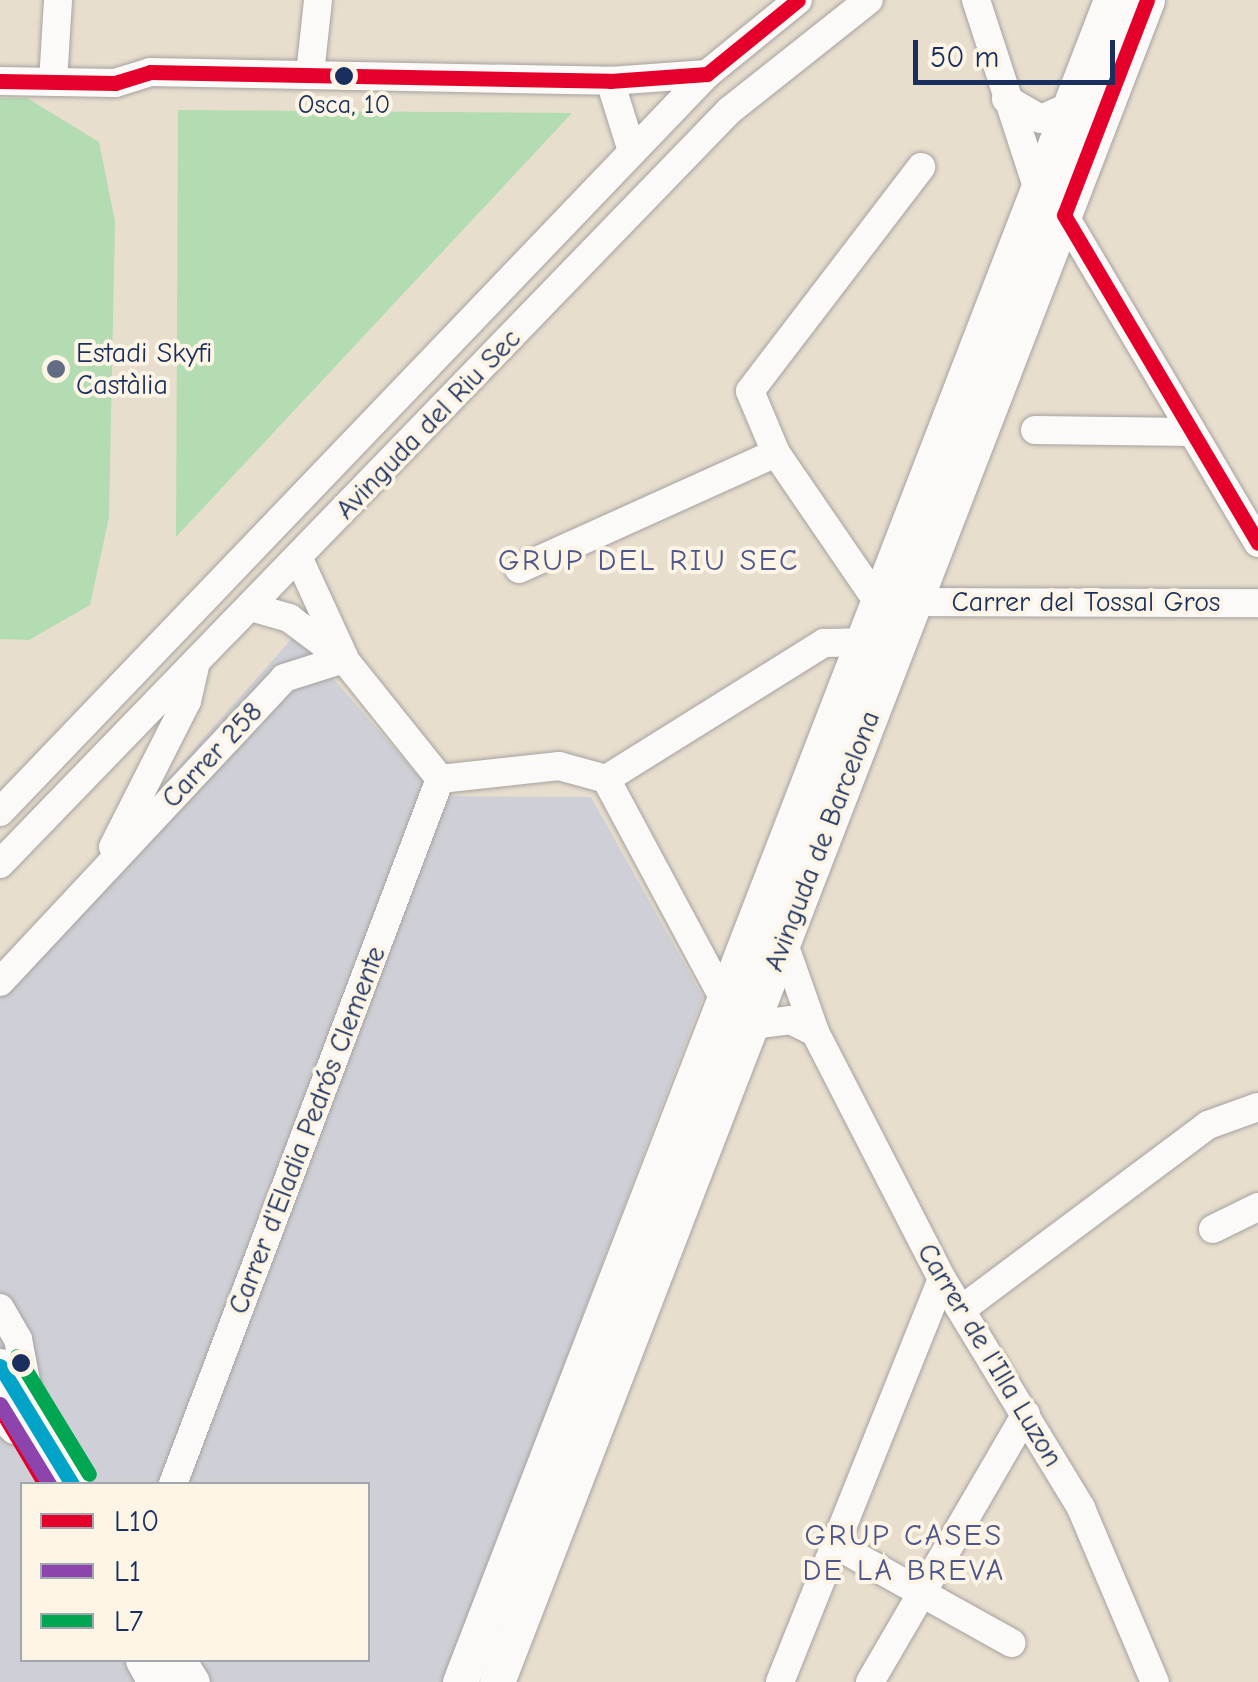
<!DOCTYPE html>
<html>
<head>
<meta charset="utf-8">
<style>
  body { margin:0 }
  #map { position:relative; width:1258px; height:1682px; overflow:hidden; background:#e8dece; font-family:"Comic Neue",sans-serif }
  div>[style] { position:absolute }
  .industrial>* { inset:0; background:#cfd0d7 }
  .green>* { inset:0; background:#b3dcb2 }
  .roads { filter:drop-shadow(0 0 2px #a5a29f) drop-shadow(0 0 2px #a5a29f) }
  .minor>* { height:28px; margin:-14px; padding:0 14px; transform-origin:14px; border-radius:14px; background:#fcfaf8 }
  .major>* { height:35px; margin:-17.5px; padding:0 17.5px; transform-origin:17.5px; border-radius:17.5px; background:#fcfaf8 }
  .bus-1>* { height:15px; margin:-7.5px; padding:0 7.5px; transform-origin:7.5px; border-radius:7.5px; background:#e4002b }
  .bus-2>* { height:15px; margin:-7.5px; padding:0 7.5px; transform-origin:7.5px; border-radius:7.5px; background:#8e44ad }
  .bus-3>* { height:15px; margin:-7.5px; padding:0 7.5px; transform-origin:7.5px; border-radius:7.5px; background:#00a651 }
  .bus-4>* { height:15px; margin:-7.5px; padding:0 7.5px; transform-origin:7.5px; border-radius:7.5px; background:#01a3c8 }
  .dots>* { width:28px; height:28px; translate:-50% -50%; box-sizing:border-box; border:5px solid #fcf5e5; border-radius:50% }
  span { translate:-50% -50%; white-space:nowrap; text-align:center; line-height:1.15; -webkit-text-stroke:8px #fcf5e5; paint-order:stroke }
  .bus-label { font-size:26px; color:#1b2f5e }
  .poi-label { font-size:28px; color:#1b2f5e }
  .left { translate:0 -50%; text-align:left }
  .street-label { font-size:28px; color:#1b2f5e }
  .neighbourhood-label { font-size:30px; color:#4f568a; letter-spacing:2.5px }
  .legend { position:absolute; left:20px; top:1482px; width:350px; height:180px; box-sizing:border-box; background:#fcf5e5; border:2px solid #a2a6af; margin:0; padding:12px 18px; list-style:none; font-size:30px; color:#1b2f5e }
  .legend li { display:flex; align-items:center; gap:20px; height:50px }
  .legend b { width:50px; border:2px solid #a2a6af }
  .scale { position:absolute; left:913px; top:40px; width:202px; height:45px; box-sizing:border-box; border:5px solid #1b2f5e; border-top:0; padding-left:12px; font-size:30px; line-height:35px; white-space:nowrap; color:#1b2f5e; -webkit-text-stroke:8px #fcf5e5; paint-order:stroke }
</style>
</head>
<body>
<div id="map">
  <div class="industrial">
    <i style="clip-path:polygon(evenodd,295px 635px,436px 796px,591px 797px,703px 997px,444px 1682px,0 1682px,0 968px,295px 635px,22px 1484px,368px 1484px,368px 1660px,22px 1660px,22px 1484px)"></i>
  </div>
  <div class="green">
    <i style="clip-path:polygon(0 98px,27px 98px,99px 142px,115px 222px,109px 517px,90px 605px,29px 640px,0 639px)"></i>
    <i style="clip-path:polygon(178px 110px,572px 113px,176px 537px,178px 111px)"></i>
  </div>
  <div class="roads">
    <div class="minor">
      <i style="left:976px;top:0;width:200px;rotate:71.9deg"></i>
      <i style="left:1038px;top:190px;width:36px;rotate:44deg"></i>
      <i style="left:1064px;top:215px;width:381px;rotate:59.4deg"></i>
      <i style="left:310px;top:74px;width:74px;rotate:-83.8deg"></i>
      <i style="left:0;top:81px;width:115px;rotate:1deg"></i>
      <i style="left:115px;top:83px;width:37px;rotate:-17deg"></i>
      <i style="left:150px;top:72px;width:460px;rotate:1.1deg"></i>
      <i style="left:610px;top:81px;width:97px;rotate:-4.1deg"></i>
      <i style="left:610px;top:81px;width:73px;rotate:72.6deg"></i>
      <i style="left:53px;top:82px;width:82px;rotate:-86.5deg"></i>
      <i style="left:1006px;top:99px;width:40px;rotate:29.7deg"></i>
      <i style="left:1041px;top:119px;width:32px;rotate:-24deg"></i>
      <i style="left:1035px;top:430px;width:157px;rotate:0.7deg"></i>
      <i style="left:299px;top:559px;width:108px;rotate:65.3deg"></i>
      <i style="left:519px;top:569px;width:282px;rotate:-24.3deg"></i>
      <i style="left:878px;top:602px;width:181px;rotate:-124.4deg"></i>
      <i style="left:776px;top:453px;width:67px;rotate:-112.8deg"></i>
      <i style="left:750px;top:391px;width:282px;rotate:-52.6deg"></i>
      <i style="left:914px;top:602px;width:344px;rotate:0.2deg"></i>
      <i style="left:251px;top:607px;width:40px;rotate:16deg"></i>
      <i style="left:289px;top:618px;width:69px;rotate:36.7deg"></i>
      <i style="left:344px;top:659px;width:154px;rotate:51.3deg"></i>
      <i style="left:440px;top:779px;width:120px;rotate:-6.2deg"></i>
      <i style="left:559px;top:766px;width:49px;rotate:15.5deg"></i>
      <i style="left:606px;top:779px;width:250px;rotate:61.8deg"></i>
      <i style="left:606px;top:779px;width:257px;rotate:-32deg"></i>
      <i style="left:824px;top:643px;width:39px;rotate:-1deg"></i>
      <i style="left:0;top:812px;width:1022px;rotate:-46.23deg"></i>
      <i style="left:707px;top:74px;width:117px;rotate:-39.1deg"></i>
      <i style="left:113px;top:847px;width:164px;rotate:-63.1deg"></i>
      <i style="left:187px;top:701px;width:37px;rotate:-77deg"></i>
      <i style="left:0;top:864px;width:1049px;rotate:-45.93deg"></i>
      <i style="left:730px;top:110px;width:177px;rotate:-38.4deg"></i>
      <i style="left:783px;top:941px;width:96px;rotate:70.6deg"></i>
      <i style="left:815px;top:1032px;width:278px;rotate:62.8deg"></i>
      <i style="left:942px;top:1279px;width:268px;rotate:58.7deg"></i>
      <i style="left:1081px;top:1508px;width:189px;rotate:67deg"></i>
      <i style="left:0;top:982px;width:416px;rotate:-46.9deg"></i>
      <i style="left:284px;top:678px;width:63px;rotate:-17.6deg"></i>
      <i style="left:751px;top:1025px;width:39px;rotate:-7deg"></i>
      <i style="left:790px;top:1020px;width:28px;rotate:26deg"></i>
      <i style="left:1213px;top:1229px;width:50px;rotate:-26.1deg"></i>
      <i style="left:0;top:1308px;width:36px;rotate:60deg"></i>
      <i style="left:18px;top:1339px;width:69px;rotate:79.2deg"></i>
      <i style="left:962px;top:1309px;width:307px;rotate:-36.8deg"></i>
      <i style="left:1208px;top:1125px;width:53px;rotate:-19.8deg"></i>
      <i style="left:0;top:1416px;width:20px;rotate:45deg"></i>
      <i style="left:173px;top:1484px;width:754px;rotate:-69.26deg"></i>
      <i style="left:836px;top:1545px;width:201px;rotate:29.2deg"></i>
      <i style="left:780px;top:1682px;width:434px;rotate:-68.1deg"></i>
      <i style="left:870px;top:1682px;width:310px;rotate:-59.8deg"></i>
    </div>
    <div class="major">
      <i style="left:0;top:1366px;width:138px;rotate:58.6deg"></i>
      <i style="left:143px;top:1660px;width:25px;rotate:61deg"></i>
      <i style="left:178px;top:1660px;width:26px;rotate:58deg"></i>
      <i style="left:460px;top:1682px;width:1804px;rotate:-68.84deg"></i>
      <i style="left:497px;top:1682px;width:1803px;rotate:-68.87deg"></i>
    </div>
  </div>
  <div class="bus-1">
    <i style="left:1147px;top:0;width:230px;rotate:111.1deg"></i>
    <i style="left:1064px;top:215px;width:381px;rotate:59.4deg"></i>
    <i style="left:0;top:81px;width:115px;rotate:1deg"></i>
    <i style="left:115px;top:83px;width:37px;rotate:-17deg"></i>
    <i style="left:150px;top:72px;width:460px;rotate:1.1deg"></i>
    <i style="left:610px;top:81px;width:97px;rotate:-4.1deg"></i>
    <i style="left:707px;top:74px;width:117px;rotate:-39.1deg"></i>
    <i style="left:0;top:1408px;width:88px;rotate:59.4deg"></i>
  </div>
  <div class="bus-2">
    <i style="left:0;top:1404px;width:94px;rotate:58.5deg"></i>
  </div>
  <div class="bus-3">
    <i style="left:17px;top:1356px;width:138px;rotate:58.6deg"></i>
  </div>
  <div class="bus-4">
    <i style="left:0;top:1366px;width:138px;rotate:58.6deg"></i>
  </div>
  <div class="dots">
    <i style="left:344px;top:76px;background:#1b2f5e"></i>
    <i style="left:56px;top:369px;background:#636c85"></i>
    <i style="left:21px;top:1363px;background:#1b2f5e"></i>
  </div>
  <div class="bus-label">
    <span style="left:344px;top:106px">Osca, 10</span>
  </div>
  <div class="poi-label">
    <span class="left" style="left:76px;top:369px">Estadi Skyfi<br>Castàlia</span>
  </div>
  <div class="street-label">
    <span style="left:428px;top:424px;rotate:-46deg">Avinguda del Riu Sec</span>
    <span style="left:1086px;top:602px">Carrer del Tossal Gros</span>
    <span style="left:212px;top:755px;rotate:-47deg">Carrer 258</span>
    <span style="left:822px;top:841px;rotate:-69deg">Avinguda de Barcelona</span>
    <span style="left:307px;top:1130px;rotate:-69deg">Carrer d'Eladia Pedrós Clemente</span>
    <span style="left:990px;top:1355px;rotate:59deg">Carrer de l'Illa Luzon</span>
  </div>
  <div class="neighbourhood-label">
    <span style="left:649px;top:561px">GRUP DEL RIU SEC</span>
    <span style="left:904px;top:1553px">GRUP CASES<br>DE LA BREVA</span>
  </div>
  <ul class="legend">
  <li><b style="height:12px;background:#e4002b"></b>L10</li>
  <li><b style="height:12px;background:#8e44ad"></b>L1</li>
  <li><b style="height:12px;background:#00a651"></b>L7</li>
  </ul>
  <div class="scale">50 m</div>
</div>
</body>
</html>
